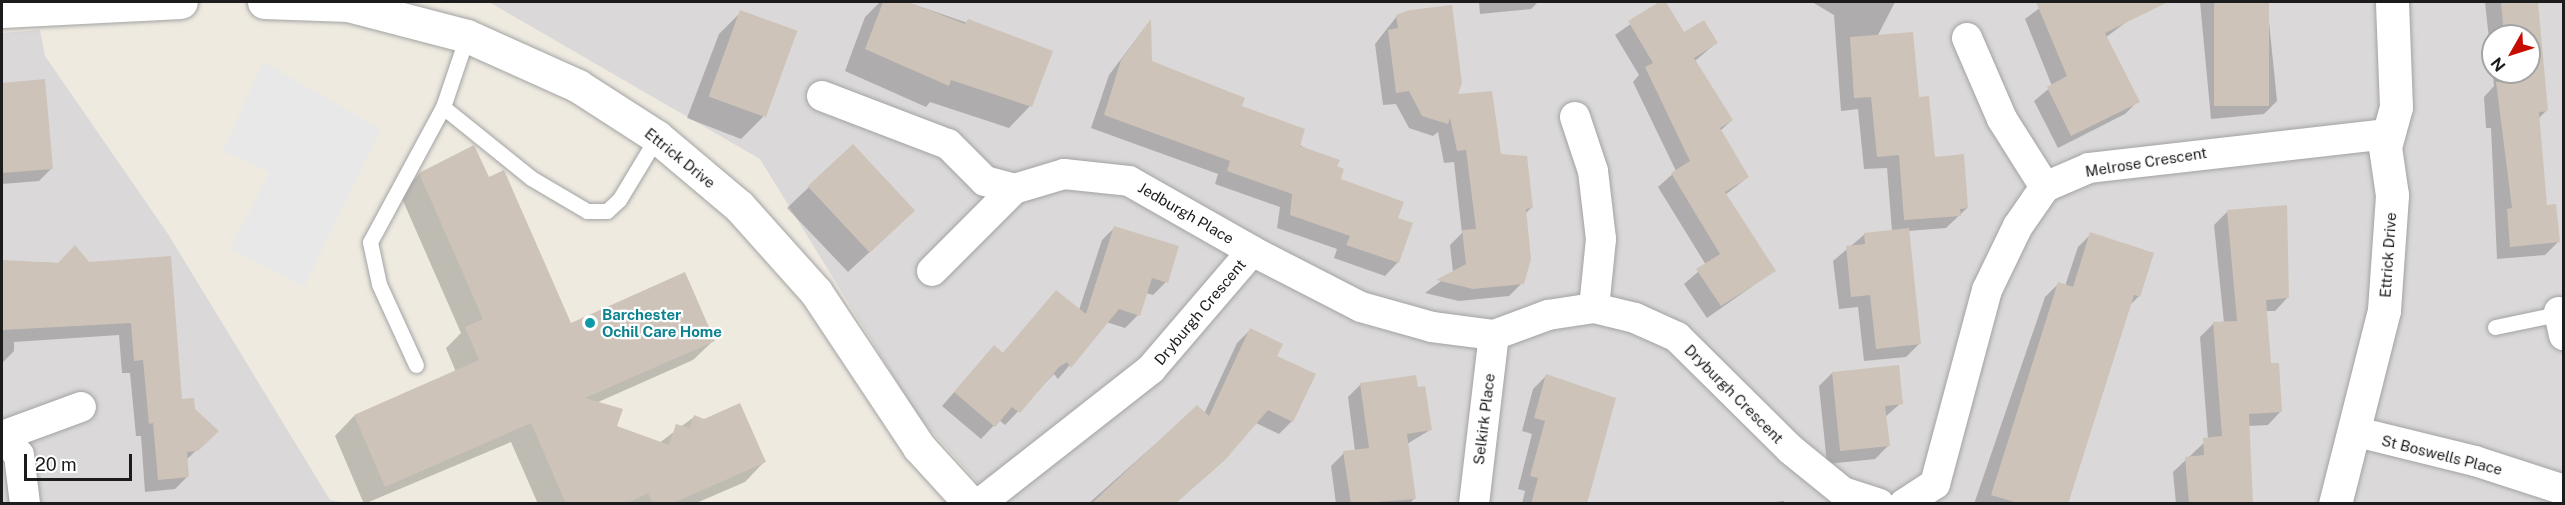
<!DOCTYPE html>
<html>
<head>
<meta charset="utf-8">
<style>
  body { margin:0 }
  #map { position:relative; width:2565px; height:505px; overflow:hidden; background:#eeeae0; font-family:"Public Sans",sans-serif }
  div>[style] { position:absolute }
  .residential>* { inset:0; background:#dad8d8 }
  .parking>* { inset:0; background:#e8e8e8 }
  .shadow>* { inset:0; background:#0003 }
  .building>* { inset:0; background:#cec3b9; transform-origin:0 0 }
  .roads { filter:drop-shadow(0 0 2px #a3a3a3) drop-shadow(0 0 2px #a3a3a3) }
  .service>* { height:15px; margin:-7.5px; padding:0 7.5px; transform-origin:7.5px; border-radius:7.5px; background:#fff }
  .minor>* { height:30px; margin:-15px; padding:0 15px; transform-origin:15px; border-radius:15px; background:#fff }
  .tertiary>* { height:33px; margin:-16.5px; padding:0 16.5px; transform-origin:16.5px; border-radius:16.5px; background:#fff }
  .dots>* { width:16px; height:16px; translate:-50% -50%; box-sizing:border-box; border:3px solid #fff; border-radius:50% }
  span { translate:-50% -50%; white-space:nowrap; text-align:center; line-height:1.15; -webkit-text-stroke:4.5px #fff; paint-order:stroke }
  .street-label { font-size:15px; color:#1c1c1c }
  .culture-label { font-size:15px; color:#0d838f; font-weight:700 }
  .left { translate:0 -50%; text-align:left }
  .frame { position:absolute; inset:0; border:3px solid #1c1c1c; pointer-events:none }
  .north { position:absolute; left:2481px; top:24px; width:60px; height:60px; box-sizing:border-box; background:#fff; border:2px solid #a4a4a4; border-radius:50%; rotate:231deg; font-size:16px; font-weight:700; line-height:24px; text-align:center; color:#1c1c1c }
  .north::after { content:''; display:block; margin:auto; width:21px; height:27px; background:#c70c00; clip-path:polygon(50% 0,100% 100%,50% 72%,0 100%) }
  .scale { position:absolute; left:24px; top:454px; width:108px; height:27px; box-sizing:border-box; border:3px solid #1c1c1c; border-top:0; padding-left:8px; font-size:18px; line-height:21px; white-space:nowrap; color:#1c1c1c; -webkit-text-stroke:4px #fff; paint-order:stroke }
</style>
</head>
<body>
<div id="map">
  <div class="residential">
    <i style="clip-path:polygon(evenodd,489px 2px,2563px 2px,2563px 503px,996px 503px,918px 416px,760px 159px,489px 2px,2493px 36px,2529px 36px,2529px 72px,2493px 72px,2493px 36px)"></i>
    <i style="clip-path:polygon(40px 30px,45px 56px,168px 234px,330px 500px,346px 503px,2px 504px,2px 33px)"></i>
  </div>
  <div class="parking">
    <i style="clip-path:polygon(263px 62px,381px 129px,304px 287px,230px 249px,270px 172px,223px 151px)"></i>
  </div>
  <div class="shadow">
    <i style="clip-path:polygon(880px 2px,907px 2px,1051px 52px,1030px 106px,1009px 128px,930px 102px,926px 107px,845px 71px,865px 17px)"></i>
    <i style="clip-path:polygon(1479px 2px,1538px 2px,1531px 9px,1480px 14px)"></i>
    <i style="clip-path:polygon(1662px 2px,1684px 34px,1716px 43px,1695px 61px,1732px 120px,1720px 131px,1748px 177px,1725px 195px,1774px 271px,1707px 318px,1684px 284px,1706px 265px,1658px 187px,1676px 171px,1633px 82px,1639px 75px,1615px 35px)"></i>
    <i style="clip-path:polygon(1812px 2px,1895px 2px,1877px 37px,1918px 98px,1934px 158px,1967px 208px,1946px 228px,1908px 231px,1919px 344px,1906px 357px,1864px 361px,1858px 307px,1839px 309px,1833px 261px,1865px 234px,1892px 231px,1887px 168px,1864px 169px,1858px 109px,1841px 111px,1834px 15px)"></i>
    <i style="clip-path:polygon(2048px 2px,2119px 2px,2129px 20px,2105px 38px,2138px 101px,2125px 114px,2058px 148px,2034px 101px,2052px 86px,2025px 19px)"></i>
    <i style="clip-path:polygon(2200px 2px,2267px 2px,2277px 101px,2264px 114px,2211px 119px)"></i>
    <i style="clip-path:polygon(evenodd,2485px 2px,2537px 2px,2546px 111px,2538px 119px,2545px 207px,2558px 242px,2545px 255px,2497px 259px,2491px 128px,2486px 128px,2484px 97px,2494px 86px,2485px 2px,2493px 36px,2529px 36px,2529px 72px,2493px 72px,2493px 36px)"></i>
    <i style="clip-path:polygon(741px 12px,763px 117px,741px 139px,687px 118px,719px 34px)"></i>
    <i style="clip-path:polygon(1397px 16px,1532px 207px,1525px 214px,1522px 283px,1509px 296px,1459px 301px,1425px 293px,1453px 272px,1450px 245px,1462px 233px,1454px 162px,1444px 163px,1438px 132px,1433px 136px,1409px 128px,1396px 104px,1383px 105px,1375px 44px)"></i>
    <i style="clip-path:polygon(1149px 22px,1150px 62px,1240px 107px,1335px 167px,1339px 180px,1397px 219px,1398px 262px,1385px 276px,1334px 258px,1337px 249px,1277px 228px,1280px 207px,1215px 184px,1218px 174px,1091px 128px,1109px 75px)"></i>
    <i style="clip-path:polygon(43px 81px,52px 168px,39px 181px,2px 184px,2px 84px)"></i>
    <i style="clip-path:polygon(419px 174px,488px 179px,571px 325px,713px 341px,693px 360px,596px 403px,615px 427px,659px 443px,694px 417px,764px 462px,745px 482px,694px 504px,538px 504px,511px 442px,364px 504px,335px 436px,354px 416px,456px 372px,446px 348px,461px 333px,400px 194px)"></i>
    <i style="clip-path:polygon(809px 187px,891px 232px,848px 272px,787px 208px)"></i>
    <i style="clip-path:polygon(2227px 212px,2288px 297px,2275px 311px,2265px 311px,2269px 365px,2281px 411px,2268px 425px,2248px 426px,2252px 504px,2176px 504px,2173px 472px,2208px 439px,2200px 337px,2213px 324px,2224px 323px,2214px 225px)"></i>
    <i style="clip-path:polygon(1115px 227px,1166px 282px,1153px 295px,1146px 293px,1138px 315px,1125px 328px,1106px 322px,1058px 379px,1054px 374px,1005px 425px,999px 420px,981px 439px,942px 406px,994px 347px,1002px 354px,1056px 292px,1079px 310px,1102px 240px)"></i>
    <i style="clip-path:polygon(2091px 234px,2139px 296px,2128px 307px,2067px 504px,1974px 504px,2045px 297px,2058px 284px,2065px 286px,2078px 247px)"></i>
    <i style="clip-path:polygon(170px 257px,181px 401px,217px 431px,186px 460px,188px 476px,175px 489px,145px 492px,141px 436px,136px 436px,130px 373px,122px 373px,119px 335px,14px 342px,14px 351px,2px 363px,2px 261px,88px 264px)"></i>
    <i style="clip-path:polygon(1250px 330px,1275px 357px,1292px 421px,1279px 434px,1254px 422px,1172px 504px,1088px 504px,1197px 407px,1204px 414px,1237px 343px)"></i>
    <i style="clip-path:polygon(1832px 373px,1901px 403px,1885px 417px,1888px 446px,1875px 459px,1827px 464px,1819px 386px)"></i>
    <i style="clip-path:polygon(1546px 376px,1585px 504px,1522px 504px,1525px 491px,1518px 489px,1532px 434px,1522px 431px,1533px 389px)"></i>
    <i style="clip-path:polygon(1361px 384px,1417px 388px,1430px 430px,1407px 444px,1414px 499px,1409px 504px,1336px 504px,1331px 466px,1344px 453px,1355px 451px,1348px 397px)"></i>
    <i style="clip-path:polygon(1784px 501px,1784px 504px,1753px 504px)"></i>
  </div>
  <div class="building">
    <i style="clip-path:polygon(883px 2px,908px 2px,965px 24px,968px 19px,1053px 51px,1032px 107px,951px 80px,949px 86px,865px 49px)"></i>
    <i style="clip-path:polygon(1659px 2px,1666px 2px,1684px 32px,1704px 20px,1718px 43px,1694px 58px,1733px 120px,1720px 128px,1749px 177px,1725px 192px,1776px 271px,1721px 306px,1696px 269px,1720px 254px,1671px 173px,1690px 161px,1645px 67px,1653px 63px,1628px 21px)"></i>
    <i style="clip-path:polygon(2036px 2px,2168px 2px,2105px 33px,2140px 102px,2071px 136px,2047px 87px,2067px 76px)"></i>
    <i style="left:2214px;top:2px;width:55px;height:104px"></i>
    <i style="clip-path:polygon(2501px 2px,2538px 2px,2548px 111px,2539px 112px,2547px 205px,2556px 204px,2560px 242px,2510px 247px,2507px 209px,2512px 208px,2496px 82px,2508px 81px,2507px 72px,2529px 72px,2529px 36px,2504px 36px)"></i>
    <i style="clip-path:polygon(1452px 5px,1462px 83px,1458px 94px,1492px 91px,1501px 154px,1527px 156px,1533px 208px,1526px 209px,1531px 259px,1524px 284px,1473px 289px,1436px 280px,1466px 264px,1462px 230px,1476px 229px,1466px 150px,1457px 151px,1450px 118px,1448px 124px,1422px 116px,1409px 91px,1396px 93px,1388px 30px,1398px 28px,1396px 15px,1410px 10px)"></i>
    <i style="left:740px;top:10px;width:61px;height:92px;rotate:20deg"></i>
    <i style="clip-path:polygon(1151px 19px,1152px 61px,1245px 98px,1242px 106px,1305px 129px,1300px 146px,1340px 160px,1337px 166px,1344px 169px,1341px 179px,1404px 202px,1398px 218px,1413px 223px,1399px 263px,1346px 245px,1350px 236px,1290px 215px,1292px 194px,1227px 171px,1230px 161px,1104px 115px,1121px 60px)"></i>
    <i style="clip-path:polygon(1913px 32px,1919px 97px,1929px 96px,1935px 157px,1964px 154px,1968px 208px,1960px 209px,1961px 216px,1904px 220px,1899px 155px,1877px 157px,1871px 97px,1854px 98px,1850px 37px)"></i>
    <i style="clip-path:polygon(45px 79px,53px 169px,2px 173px,2px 83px)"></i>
    <i style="left:853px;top:144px;width:91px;height:62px;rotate:47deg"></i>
    <i style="clip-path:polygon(474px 145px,489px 177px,504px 170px,571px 323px,685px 272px,715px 341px,585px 398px,623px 409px,617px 426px,669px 445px,676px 424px,690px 428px,694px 415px,704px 419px,740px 403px,766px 462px,671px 504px,653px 504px,648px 493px,625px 504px,566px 504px,531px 423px,385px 487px,354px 415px,479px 360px,465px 327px,483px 319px,419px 173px)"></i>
    <i style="clip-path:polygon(2287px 205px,2289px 298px,2266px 300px,2271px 363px,2279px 363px,2282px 412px,2249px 414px,2253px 504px,2189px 504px,2185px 457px,2204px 455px,2203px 438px,2222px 436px,2213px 322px,2237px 321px,2227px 210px)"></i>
    <i style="clip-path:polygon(1114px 226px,1179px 246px,1168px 283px,1152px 278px,1140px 316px,1119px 309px,1071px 368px,1067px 362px,1059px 367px,1020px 413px,1012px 407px,995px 427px,954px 392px,994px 345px,1003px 353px,1056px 290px,1086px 314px)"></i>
    <i style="clip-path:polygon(1909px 228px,1921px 344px,1876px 349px,1870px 295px,1851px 297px,1846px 246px,1865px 244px,1864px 233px)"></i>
    <i style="clip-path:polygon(2090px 232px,2154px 253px,2140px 297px,2134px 295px,2068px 504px,2021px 504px,1991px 495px,2058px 282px,2073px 287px)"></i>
    <i style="clip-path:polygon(75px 245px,89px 262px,171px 256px,182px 399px,194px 398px,195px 409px,219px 431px,198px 451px,187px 452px,189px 477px,158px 480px,153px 423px,149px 424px,143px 360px,134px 361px,131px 323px,2px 330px,2px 260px,58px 263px)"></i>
    <i style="clip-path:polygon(1250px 328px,1283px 344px,1277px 356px,1316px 374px,1293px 422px,1268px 410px,1225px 460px,1175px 504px,1091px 504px,1197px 405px,1209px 416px)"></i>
    <i style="clip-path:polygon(1899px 365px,1903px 404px,1885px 406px,1890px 446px,1840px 451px,1832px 372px)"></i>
    <i style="clip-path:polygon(1546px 374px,1616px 398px,1587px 504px,1531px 504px,1538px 478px,1530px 476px,1545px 421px,1534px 418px)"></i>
    <i style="clip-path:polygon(1416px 375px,1418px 387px,1425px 386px,1432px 430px,1407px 434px,1416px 499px,1351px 504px,1343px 451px,1369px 448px,1360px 383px)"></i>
  </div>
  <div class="roads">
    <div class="service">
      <i style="left:443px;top:107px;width:113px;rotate:38.9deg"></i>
      <i style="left:531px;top:178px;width:65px;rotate:30.5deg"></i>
      <i style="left:587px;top:211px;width:20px"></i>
      <i style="left:607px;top:211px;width:16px;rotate:-43deg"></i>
      <i style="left:619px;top:200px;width:74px;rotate:-58.9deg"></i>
      <i style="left:2495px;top:327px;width:68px;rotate:-11.8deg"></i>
      <i style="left:416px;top:365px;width:89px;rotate:-114.6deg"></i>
      <i style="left:379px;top:284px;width:43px;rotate:-102.1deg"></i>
      <i style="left:370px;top:242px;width:153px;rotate:-61.6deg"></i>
      <i style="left:443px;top:107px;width:75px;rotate:-71.3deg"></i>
    </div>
    <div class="minor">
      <i style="left:1967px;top:38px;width:88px;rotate:66.6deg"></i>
      <i style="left:2002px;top:119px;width:80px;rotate:57.7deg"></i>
      <i style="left:822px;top:96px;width:135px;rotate:20.9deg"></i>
      <i style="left:948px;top:144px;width:52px;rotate:45deg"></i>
      <i style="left:985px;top:181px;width:30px;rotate:15deg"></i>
      <i style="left:1575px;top:117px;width:57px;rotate:71.6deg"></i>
      <i style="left:1593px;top:171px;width:68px;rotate:83.3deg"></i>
      <i style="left:1601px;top:239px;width:69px;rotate:95.8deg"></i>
      <i style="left:932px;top:271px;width:116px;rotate:-45deg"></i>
      <i style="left:1014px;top:189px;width:52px;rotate:-16.7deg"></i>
      <i style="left:1064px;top:174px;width:65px;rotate:6.1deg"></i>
      <i style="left:1129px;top:181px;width:142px;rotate:29.6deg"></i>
      <i style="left:2559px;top:312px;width:24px;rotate:78deg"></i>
      <i style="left:2357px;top:432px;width:122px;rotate:13.8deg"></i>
      <i style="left:2475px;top:461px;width:90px;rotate:18deg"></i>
      <i style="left:2px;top:435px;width:26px;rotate:50deg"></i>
      <i style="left:19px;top:455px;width:49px;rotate:83deg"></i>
      <i style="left:2px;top:436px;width:84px;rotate:-20.2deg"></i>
      <i style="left:979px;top:504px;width:219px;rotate:-38.1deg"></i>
      <i style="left:1151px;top:369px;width:155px;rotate:-49.4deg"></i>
      <i style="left:1252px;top:251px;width:123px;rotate:27.2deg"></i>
      <i style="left:1361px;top:307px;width:74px;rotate:15.7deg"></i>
      <i style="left:1432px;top:327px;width:63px;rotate:7.4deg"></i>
      <i style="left:1494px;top:335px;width:58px;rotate:-20.3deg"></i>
      <i style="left:1548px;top:315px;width:47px;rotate:-8.7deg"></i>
      <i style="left:1594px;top:308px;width:42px;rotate:13.7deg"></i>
      <i style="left:1635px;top:318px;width:46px;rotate:24.3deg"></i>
      <i style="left:1677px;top:337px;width:159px;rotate:44.7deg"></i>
      <i style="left:1790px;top:449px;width:68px;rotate:39.1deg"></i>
      <i style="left:1843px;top:492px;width:38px;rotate:18deg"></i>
      <i style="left:1474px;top:504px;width:170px;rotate:-83.3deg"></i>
      <i style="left:1904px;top:504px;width:37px;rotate:-33deg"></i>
      <i style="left:1935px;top:484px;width:201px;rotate:-75deg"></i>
      <i style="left:1987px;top:290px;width:71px;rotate:-64.2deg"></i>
      <i style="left:2018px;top:226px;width:47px;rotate:-55.3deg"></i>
      <i style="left:2045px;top:187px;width:48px;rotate:-23.4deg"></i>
      <i style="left:2089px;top:168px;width:301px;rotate:-6.5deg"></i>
    </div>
    <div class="tertiary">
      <i style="left:264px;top:2px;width:84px;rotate:2deg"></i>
      <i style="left:348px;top:5px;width:123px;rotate:14.6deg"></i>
      <i style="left:467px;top:36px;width:122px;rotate:24.2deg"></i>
      <i style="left:578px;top:86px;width:94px;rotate:32.8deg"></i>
      <i style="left:657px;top:137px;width:107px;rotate:40.1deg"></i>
      <i style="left:739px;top:206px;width:115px;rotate:48.2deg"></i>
      <i style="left:816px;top:292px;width:186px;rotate:56.4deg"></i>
      <i style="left:919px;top:447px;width:77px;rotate:47.6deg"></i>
      <i style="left:2px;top:11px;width:179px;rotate:-2.9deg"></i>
      <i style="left:2335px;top:504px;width:200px;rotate:-75.8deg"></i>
      <i style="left:2384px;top:310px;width:115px;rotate:-86deg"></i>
      <i style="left:2392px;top:195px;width:49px;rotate:-98.3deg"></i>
      <i style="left:2385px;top:147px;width:41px;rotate:-74.6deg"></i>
      <i style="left:2396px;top:107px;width:105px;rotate:-92.2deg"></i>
    </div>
  </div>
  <div class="dots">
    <i style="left:590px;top:323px;background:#0f9aa8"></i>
  </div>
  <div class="street-label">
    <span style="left:680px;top:158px;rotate:39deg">Ettrick Drive</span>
    <span style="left:2146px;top:162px;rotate:-9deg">Melrose Crescent</span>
    <span style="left:1186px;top:213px;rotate:30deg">Jedburgh Place</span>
    <span style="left:2388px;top:255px;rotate:-86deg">Ettrick Drive</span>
    <span style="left:1200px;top:312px;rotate:-50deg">Dryburgh Crescent</span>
    <span style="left:1734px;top:394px;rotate:45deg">Dryburgh Crescent</span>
    <span style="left:1484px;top:419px;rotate:-83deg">Selkirk Place</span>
    <span style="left:2442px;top:455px;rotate:14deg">St Boswells Place</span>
  </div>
  <div class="culture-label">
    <span class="left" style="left:602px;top:323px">Barchester<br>Ochil Care Home</span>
  </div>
  <div class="frame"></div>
  <div class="north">N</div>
  <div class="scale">20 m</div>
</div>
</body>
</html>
